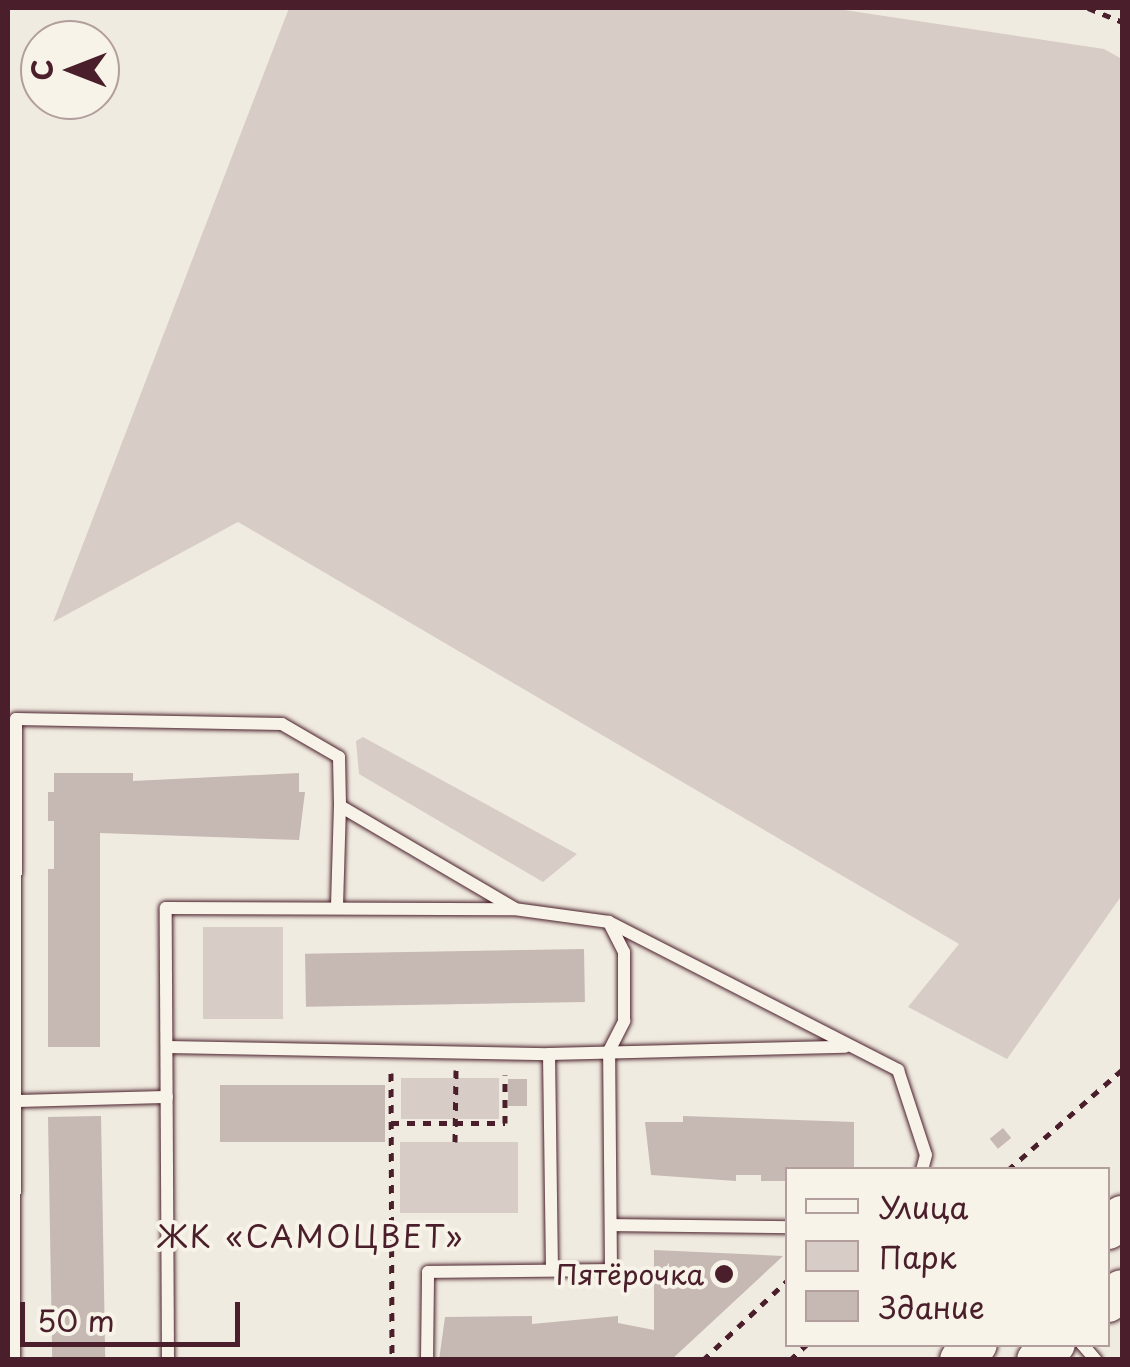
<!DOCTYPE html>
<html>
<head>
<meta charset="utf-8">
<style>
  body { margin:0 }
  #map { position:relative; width:1130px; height:1367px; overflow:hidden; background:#f0ebe0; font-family:"Playpen Sans",sans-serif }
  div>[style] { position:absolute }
  .green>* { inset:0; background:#d8cdc6; transform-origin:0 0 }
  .building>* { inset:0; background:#c6b8b3; transform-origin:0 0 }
  .path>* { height:5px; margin-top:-2.5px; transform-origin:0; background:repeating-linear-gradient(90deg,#4a1f2b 0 8px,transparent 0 16px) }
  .roads { filter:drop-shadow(0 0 2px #4a1f2b) drop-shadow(0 0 2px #4a1f2b) }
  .service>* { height:12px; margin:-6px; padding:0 6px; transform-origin:6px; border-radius:6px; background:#f7f3e8 }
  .primary>* { height:40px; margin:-20px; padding:0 20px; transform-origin:20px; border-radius:20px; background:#f7f3e8 }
  .dots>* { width:28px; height:28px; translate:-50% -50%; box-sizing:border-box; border:5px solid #f7f3e8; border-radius:50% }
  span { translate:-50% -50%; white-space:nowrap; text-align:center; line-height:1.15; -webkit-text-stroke:8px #f7f3e8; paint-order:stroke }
  .poi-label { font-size:28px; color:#4a1f2b }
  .right { translate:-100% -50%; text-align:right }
  .neighbourhood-label { font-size:30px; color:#4a1f2b; letter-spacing:2.5px }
  .frame { position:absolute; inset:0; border:10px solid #4a1f2b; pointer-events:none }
  .legend { position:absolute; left:785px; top:1167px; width:325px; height:180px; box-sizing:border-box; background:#f7f3e8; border:2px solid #b29e9c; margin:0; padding:12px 18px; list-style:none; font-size:30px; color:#4a1f2b }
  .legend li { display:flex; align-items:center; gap:20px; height:50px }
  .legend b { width:50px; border:2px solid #b29e9c }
  .north { position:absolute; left:20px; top:20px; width:100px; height:100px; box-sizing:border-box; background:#f7f3e8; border:2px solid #b29e9c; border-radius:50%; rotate:270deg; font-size:28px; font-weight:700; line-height:40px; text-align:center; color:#4a1f2b }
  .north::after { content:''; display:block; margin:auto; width:35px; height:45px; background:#4a1f2b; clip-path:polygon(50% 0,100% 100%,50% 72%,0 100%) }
  .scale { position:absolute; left:20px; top:1302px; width:220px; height:45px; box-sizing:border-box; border:5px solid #4a1f2b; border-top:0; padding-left:12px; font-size:30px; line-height:35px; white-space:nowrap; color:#4a1f2b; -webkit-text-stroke:8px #f7f3e8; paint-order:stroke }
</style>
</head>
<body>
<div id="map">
  <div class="green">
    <i style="clip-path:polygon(289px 8px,831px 8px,1104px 49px,1122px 59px,1122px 895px,1007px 1059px,908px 1007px,959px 944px,238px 522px,53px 622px)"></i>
    <i style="clip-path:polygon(363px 737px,577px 854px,543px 882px,359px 774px,356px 741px)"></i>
    <i style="left:283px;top:927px;width:92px;height:80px;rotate:90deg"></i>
    <i style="left:499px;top:1078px;width:41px;height:98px;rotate:90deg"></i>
    <i style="left:400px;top:1142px;width:118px;height:71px"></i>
  </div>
  <div class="building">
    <i style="clip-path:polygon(54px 773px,133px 773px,133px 781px,299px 773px,299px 792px,305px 792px,299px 840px,100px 833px,100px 1047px,48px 1047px,48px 869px,54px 869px,54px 821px,48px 821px,48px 792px,54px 792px)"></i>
    <i style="left:584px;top:949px;width:53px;height:279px;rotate:89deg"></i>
    <i style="left:508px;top:1079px;width:19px;height:27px"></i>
    <i style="left:220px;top:1085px;width:165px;height:57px"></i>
    <i style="left:101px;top:1116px;width:244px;height:53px;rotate:89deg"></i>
    <i style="clip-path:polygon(683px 1116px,854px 1122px,854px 1170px,788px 1170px,788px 1181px,761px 1181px,761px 1175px,736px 1175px,736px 1181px,651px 1175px,645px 1122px,683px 1122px)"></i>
    <i style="left:1003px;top:1128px;width:13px;height:17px;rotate:51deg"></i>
    <i style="clip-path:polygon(654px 1250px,783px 1256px,671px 1360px,439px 1360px,445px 1317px,532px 1316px,532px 1324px,618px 1316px,618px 1323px,654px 1330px)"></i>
  </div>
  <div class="path">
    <i style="left:1088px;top:8px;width:37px;rotate:22deg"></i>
    <i style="left:391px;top:1073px;width:287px;rotate:89.8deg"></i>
    <i style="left:391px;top:1123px;width:114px"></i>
    <i style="left:505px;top:1123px;width:48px;rotate:-90deg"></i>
    <i style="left:455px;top:1142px;width:72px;rotate:-89.2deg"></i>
    <i style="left:1008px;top:1170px;width:152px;rotate:-41.3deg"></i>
    <i style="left:703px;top:1360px;width:117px;rotate:-43.3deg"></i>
    <i style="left:790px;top:1360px;width:23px;rotate:-43deg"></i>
  </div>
  <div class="roads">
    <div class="service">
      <i style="left:337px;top:906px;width:100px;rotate:-88.3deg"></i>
      <i style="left:168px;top:1047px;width:381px;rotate:1.1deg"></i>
      <i style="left:549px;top:1054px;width:296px;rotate:-1.4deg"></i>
      <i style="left:549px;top:1054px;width:216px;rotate:89.2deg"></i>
      <i style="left:15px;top:1101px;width:152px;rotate:-1.5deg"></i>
      <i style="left:612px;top:1225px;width:176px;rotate:0.7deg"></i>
      <i style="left:1082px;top:1344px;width:21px;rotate:49deg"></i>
      <i style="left:14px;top:1360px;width:641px;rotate:-89.82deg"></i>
      <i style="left:16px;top:719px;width:266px;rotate:1.1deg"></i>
      <i style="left:282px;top:724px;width:66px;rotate:30.1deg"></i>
      <i style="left:339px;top:757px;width:49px;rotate:88.8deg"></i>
      <i style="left:340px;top:806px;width:202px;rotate:30.4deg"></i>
      <i style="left:168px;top:1360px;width:452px;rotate:-90.3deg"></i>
      <i style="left:166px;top:908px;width:348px;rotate:0.2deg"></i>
      <i style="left:514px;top:909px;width:96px;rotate:7.8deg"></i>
      <i style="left:609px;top:922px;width:325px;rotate:27.1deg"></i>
      <i style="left:898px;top:1070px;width:89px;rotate:71.8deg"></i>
      <i style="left:926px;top:1155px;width:16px;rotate:105deg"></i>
      <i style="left:427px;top:1360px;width:88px;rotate:-89.3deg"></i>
      <i style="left:428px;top:1272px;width:183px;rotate:-0.6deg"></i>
      <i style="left:611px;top:1270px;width:219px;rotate:-90.5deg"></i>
      <i style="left:609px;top:1051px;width:34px;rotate:-63deg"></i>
      <i style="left:624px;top:1021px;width:69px;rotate:-90deg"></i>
      <i style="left:624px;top:952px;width:34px;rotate:-117deg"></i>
    </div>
    <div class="primary">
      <i style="left:1108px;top:1229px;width:19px;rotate:-43deg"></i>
      <i style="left:1108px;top:1302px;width:18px;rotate:-41deg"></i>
      <i style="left:960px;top:1360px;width:23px;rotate:-43deg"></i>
      <i style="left:1037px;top:1360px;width:24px;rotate:-42deg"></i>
    </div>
  </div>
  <div class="dots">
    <i style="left:724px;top:1274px;background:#4a1f2b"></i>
  </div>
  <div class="poi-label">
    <span class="right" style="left:704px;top:1274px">Пятёрочка</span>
  </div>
  <div class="neighbourhood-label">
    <span style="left:311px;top:1236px">ЖК «САМОЦВЕТ»</span>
  </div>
  <div class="frame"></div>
  <ul class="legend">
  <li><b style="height:12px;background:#f7f3e8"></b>Улица</li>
  <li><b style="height:28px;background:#d8cdc6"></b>Парк</li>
  <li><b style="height:28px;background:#c6b8b3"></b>Здание</li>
  </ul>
  <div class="north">С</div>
  <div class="scale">50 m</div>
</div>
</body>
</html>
